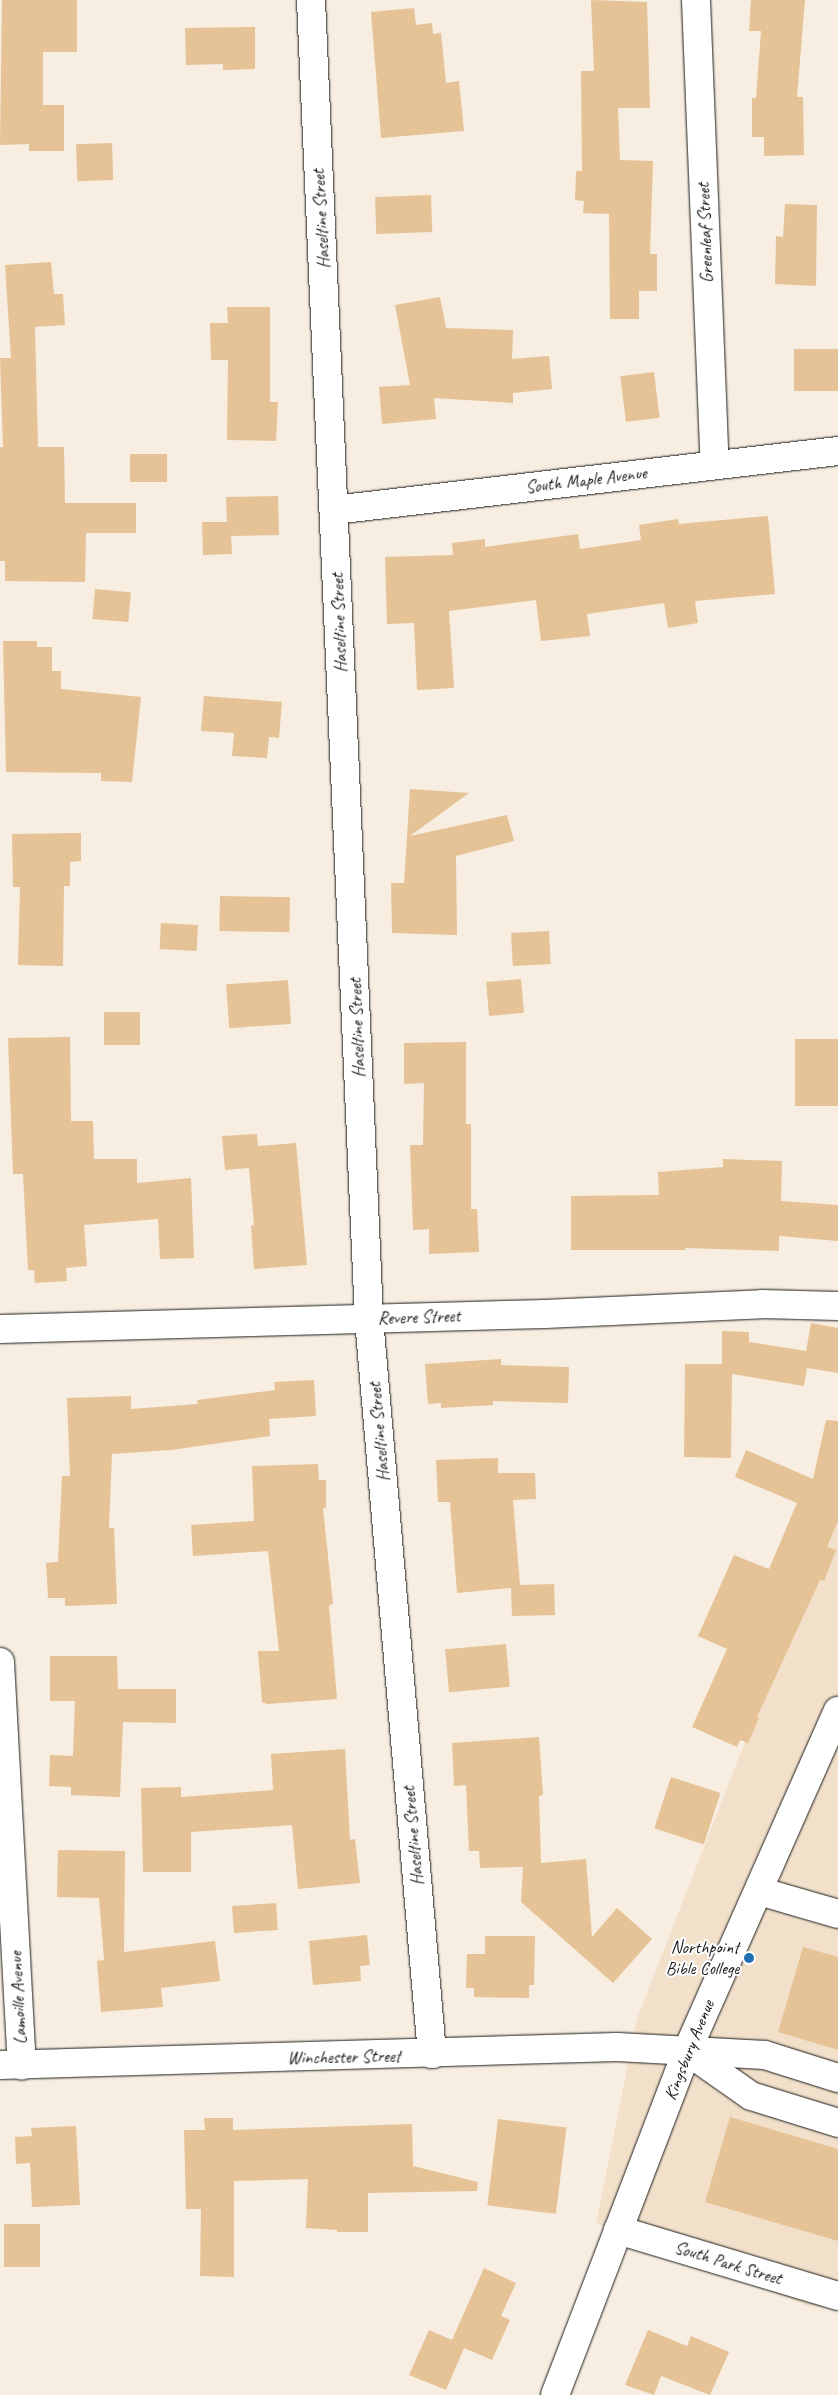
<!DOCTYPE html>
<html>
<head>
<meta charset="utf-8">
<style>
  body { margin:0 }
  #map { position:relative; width:838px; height:2395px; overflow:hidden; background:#f7ede0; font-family:Caveat,sans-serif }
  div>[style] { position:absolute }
  .built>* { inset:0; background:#f2e0ca }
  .building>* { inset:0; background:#e5c397; transform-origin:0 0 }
  .roads { filter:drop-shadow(0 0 1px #1c1c1c) drop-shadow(0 0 1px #1c1c1c) }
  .minor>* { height:28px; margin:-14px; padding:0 14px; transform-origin:14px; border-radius:14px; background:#fff }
  .secondary>* { height:28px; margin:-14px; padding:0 14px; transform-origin:14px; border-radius:14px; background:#fff }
  .dots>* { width:14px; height:14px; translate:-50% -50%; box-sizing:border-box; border:2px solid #fff; border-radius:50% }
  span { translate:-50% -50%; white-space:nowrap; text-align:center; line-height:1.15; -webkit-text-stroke:4px #fff; paint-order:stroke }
  .street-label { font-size:18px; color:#1c1c1c }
  .poi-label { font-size:18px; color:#1c1c1c }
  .right { translate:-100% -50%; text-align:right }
</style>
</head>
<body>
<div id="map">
  <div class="built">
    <i style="clip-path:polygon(838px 1503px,838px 2308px,808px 2306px,596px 2223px,637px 2019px)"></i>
  </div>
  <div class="building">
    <i style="clip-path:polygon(2px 0,77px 0,77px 52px,43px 52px,43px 105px,64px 105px,64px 151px,29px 151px,29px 144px,0 145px)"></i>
    <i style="clip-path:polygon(591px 0,647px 2px,650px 108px,618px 108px,620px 160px,653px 161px,650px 254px,657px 254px,657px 291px,639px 291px,639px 319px,610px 319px,609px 214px,583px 213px,584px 201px,575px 200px,576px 171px,582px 171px,581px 71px,594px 71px)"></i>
    <i style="clip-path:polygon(751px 0,805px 0,797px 97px,803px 97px,804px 155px,764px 156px,764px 137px,752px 137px,752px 98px,756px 98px,761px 31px,749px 31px)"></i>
    <i style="clip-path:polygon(414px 8px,416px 25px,432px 23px,433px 34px,441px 33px,446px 83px,459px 81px,464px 131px,381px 138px,371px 12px)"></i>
    <i style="clip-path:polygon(255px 27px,255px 69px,223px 70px,223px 64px,186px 65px,185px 28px)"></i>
    <i style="left:112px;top:143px;width:37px;height:36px;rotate:88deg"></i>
    <i style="left:431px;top:195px;width:37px;height:56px;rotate:88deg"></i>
    <i style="clip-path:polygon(785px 204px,817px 205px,816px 286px,775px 284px,776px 236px,783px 237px)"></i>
    <i style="clip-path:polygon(51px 262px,54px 294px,63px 294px,65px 325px,35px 327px,38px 447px,64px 447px,65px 503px,136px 503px,136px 533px,86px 533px,85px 582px,5px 581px,5px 561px,0 561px,0 447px,3px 447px,0 358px,11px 358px,5px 265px)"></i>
    <i style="clip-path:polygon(440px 297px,446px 328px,513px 330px,512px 359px,549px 356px,552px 389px,513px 393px,513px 403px,434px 398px,436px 419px,382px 424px,379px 387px,410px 385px,395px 305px)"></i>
    <i style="clip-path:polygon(227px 307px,270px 307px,270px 402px,278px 402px,276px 441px,227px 440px,228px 360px,211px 360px,210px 323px,228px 323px)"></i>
    <i style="left:838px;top:349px;width:42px;height:44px;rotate:90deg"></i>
    <i style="left:654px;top:372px;width:46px;height:34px;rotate:83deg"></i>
    <i style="left:167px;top:454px;width:28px;height:37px;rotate:90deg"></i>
    <i style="clip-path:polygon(278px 496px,279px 535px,231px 536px,232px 554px,203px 555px,202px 522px,227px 522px,226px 497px)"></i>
    <i style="clip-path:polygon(768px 516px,775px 594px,695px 601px,698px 623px,668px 628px,664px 603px,587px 614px,590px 636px,541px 641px,536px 600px,449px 611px,454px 688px,417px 690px,414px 623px,387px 624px,385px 557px,453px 555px,452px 543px,485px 539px,485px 547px,578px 534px,580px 549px,641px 540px,639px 525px,678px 519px,679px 524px)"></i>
    <i style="left:95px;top:589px;width:36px;height:30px;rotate:5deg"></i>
    <i style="clip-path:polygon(3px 641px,37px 641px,37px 647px,52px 647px,52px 671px,61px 671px,61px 689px,141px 697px,132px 782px,101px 781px,101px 773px,6px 772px)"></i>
    <i style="clip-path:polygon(204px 696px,282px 702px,279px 738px,269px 737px,267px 758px,232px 756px,234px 733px,201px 731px)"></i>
    <i style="clip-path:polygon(410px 789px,469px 793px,410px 836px,507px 815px,514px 841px,456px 856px,457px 935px,392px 933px,391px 883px,404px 883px)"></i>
    <i style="clip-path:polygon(81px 833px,81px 861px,70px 862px,70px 886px,64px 886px,63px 966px,18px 965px,20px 887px,13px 887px,12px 834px)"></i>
    <i style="left:220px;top:896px;width:70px;height:35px;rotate:1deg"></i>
    <i style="left:161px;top:923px;width:37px;height:26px;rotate:3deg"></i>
    <i style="left:549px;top:931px;width:33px;height:38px;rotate:87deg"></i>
    <i style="left:521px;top:979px;width:34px;height:35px;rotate:85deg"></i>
    <i style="left:288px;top:980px;width:44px;height:62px;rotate:86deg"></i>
    <i style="left:104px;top:1012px;width:36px;height:33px"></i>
    <i style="clip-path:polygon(70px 1037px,71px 1121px,93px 1121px,94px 1159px,137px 1159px,137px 1183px,191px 1178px,194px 1258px,160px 1259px,158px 1219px,84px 1225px,87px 1266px,66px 1268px,67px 1281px,35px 1283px,34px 1270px,28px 1270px,23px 1174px,13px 1174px,8px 1038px)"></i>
    <i style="left:838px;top:1039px;width:67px;height:43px;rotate:90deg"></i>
    <i style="clip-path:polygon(466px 1042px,466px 1124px,471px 1124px,471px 1209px,477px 1209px,479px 1252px,429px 1254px,429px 1229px,413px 1230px,410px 1145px,423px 1145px,424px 1083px,404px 1084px,404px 1043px)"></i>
    <i style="clip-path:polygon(257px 1134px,258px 1146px,296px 1143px,307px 1265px,254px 1269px,251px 1226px,254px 1225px,249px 1168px,225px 1170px,222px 1136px)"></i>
    <i style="clip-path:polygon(723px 1159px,782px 1161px,781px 1201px,838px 1205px,838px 1241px,779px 1236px,779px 1251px,685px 1248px,686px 1250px,571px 1250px,571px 1196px,659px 1195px,658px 1172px,723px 1167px)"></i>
    <i style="clip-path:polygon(811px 1323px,838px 1328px,838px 1373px,807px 1368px,804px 1386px,732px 1374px,731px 1458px,684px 1457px,685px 1364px,722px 1364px,722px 1331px,749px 1332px,749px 1342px,806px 1351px)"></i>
    <i style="clip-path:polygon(501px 1359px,501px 1365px,569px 1367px,568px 1403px,493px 1401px,493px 1405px,441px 1408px,441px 1403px,428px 1404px,425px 1364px)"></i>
    <i style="clip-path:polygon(314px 1380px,316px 1416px,269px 1419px,270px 1436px,171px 1450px,112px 1454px,109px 1528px,114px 1528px,117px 1604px,65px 1606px,65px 1598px,48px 1598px,46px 1563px,58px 1562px,62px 1476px,70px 1476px,67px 1398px,131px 1396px,131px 1409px,198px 1404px,197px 1400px,275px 1390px,274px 1382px)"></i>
    <i style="clip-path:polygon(826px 1420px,838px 1421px,838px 1521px,827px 1547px,836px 1550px,824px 1581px,820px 1580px,757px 1717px,759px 1718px,748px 1743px,740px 1740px,737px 1747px,692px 1727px,727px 1649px,698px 1636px,734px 1555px,769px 1569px,797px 1503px,735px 1477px,746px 1450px,813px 1479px)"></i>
    <i style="clip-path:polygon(498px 1458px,498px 1473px,535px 1473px,536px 1499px,513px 1500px,520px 1585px,554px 1584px,555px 1615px,512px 1616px,511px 1588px,457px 1593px,450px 1502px,438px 1502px,436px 1460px)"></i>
    <i style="clip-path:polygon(318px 1464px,319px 1480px,326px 1480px,326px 1508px,323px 1508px,333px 1604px,329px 1605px,337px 1699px,267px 1704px,262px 1702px,258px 1651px,279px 1651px,268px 1551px,193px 1556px,191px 1525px,254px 1521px,252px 1466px)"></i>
    <i style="left:506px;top:1644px;width:43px;height:61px;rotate:85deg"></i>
    <i style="clip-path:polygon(50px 1656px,117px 1656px,118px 1689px,176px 1689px,176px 1723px,123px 1722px,120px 1797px,71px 1795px,71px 1787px,49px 1786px,50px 1755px,73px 1756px,75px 1701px,50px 1701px)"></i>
    <i style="clip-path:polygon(539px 1737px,543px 1795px,539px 1796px,541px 1863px,586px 1859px,592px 1937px,617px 1908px,652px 1939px,613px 1983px,521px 1902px,523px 1867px,480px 1868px,479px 1851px,469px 1851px,466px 1785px,454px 1786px,452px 1743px)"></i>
    <i style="clip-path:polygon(345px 1749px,350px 1840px,355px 1839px,360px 1883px,298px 1889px,292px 1825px,191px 1832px,191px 1872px,143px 1872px,141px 1788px,181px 1787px,181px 1797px,273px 1790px,271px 1754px)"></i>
    <i style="left:671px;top:1777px;width:52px;height:54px;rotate:18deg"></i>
    <i style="clip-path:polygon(58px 1850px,125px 1851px,124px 1952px,215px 1941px,220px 1981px,161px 1988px,163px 2007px,101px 2012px,97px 1961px,104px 1960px,99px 1898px,57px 1897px)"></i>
    <i style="left:276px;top:1903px;width:27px;height:44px;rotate:86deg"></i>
    <i style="clip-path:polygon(367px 1935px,370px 1965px,360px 1966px,361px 1981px,313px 1985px,309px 1941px)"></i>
    <i style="clip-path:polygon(485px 1936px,535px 1936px,534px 1985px,529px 1985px,529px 1998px,474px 1997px,474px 1988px,466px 1988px,467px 1954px,485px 1954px)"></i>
    <i style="clip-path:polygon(803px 1947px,838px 1957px,838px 2050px,778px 2032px)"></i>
    <i style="clip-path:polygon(730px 2117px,838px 2149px,838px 2241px,705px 2202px)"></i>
    <i style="clip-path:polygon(204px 2118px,233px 2118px,233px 2130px,412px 2124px,413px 2166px,478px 2182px,477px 2191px,368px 2193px,368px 2232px,337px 2232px,337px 2230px,306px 2228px,308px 2179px,234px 2181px,234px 2277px,200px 2276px,201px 2209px,186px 2209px,184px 2130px,205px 2130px)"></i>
    <i style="left:498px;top:2119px;width:69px;height:87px;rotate:7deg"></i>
    <i style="clip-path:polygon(76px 2126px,80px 2205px,32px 2207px,30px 2163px,16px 2164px,15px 2137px,32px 2136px,31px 2128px)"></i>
    <i style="left:4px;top:2224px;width:36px;height:43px"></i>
    <i style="clip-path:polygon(484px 2268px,516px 2283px,501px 2316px,510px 2320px,492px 2360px,464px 2348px,446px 2390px,409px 2375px,429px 2330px,452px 2340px)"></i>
    <i style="clip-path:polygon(648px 2330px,687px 2346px,691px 2336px,729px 2352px,710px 2395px,661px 2376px,654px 2395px,625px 2385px)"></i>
  </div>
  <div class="roads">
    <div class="minor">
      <i style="left:311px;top:0;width:1320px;rotate:87.48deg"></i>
      <i style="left:369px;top:1319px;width:738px;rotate:85.1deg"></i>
      <i style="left:696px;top:0;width:465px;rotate:87.7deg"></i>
      <i style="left:334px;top:510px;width:507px;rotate:-6.68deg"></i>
      <i style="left:0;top:1329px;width:545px;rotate:-1.58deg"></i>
      <i style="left:545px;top:1314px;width:217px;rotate:-2.6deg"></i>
      <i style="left:762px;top:1304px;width:76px;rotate:1.5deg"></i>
      <i style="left:0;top:1662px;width:404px;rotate:86.9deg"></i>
      <i style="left:759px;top:1891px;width:82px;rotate:16.2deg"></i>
      <i style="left:687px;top:2051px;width:78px;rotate:35.1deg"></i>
      <i style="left:751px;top:2096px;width:91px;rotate:17.2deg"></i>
      <i style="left:0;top:2065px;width:617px;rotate:-1.67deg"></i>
      <i style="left:617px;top:2047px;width:148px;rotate:3.1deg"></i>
      <i style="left:765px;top:2055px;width:77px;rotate:17.5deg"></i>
      <i style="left:618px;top:2230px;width:230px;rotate:16.7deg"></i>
    </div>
    <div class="secondary">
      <i style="left:555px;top:2395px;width:368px;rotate:-69deg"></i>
      <i style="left:687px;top:2051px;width:372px;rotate:-66.1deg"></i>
    </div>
  </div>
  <div class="dots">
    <i style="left:749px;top:1958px;background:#1f6fb2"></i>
  </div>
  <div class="street-label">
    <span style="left:321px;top:219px;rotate:-93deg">Haseltine Street</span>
    <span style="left:705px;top:233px;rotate:-92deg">Greenleaf Street</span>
    <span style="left:586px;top:480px;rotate:-7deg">South Maple Avenue</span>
    <span style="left:339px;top:623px;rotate:-92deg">Haseltine Street</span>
    <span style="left:357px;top:1028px;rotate:-92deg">Haseltine Street</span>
    <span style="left:419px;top:1317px;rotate:-2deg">Revere Street</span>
    <span style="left:379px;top:1432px;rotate:-95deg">Haseltine Street</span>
    <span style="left:413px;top:1836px;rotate:-95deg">Haseltine Street</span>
    <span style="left:18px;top:1998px;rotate:-93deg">Lamoille Avenue</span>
    <span style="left:689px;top:2050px;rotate:-68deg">Kingsbury Avenue</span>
    <span style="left:344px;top:2057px;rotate:-1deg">Winchester Street</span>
    <span style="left:728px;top:2263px;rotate:17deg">South Park Street</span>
  </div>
  <div class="poi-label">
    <span class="right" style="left:739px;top:1958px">Northpoint<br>Bible College</span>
  </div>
</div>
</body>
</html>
